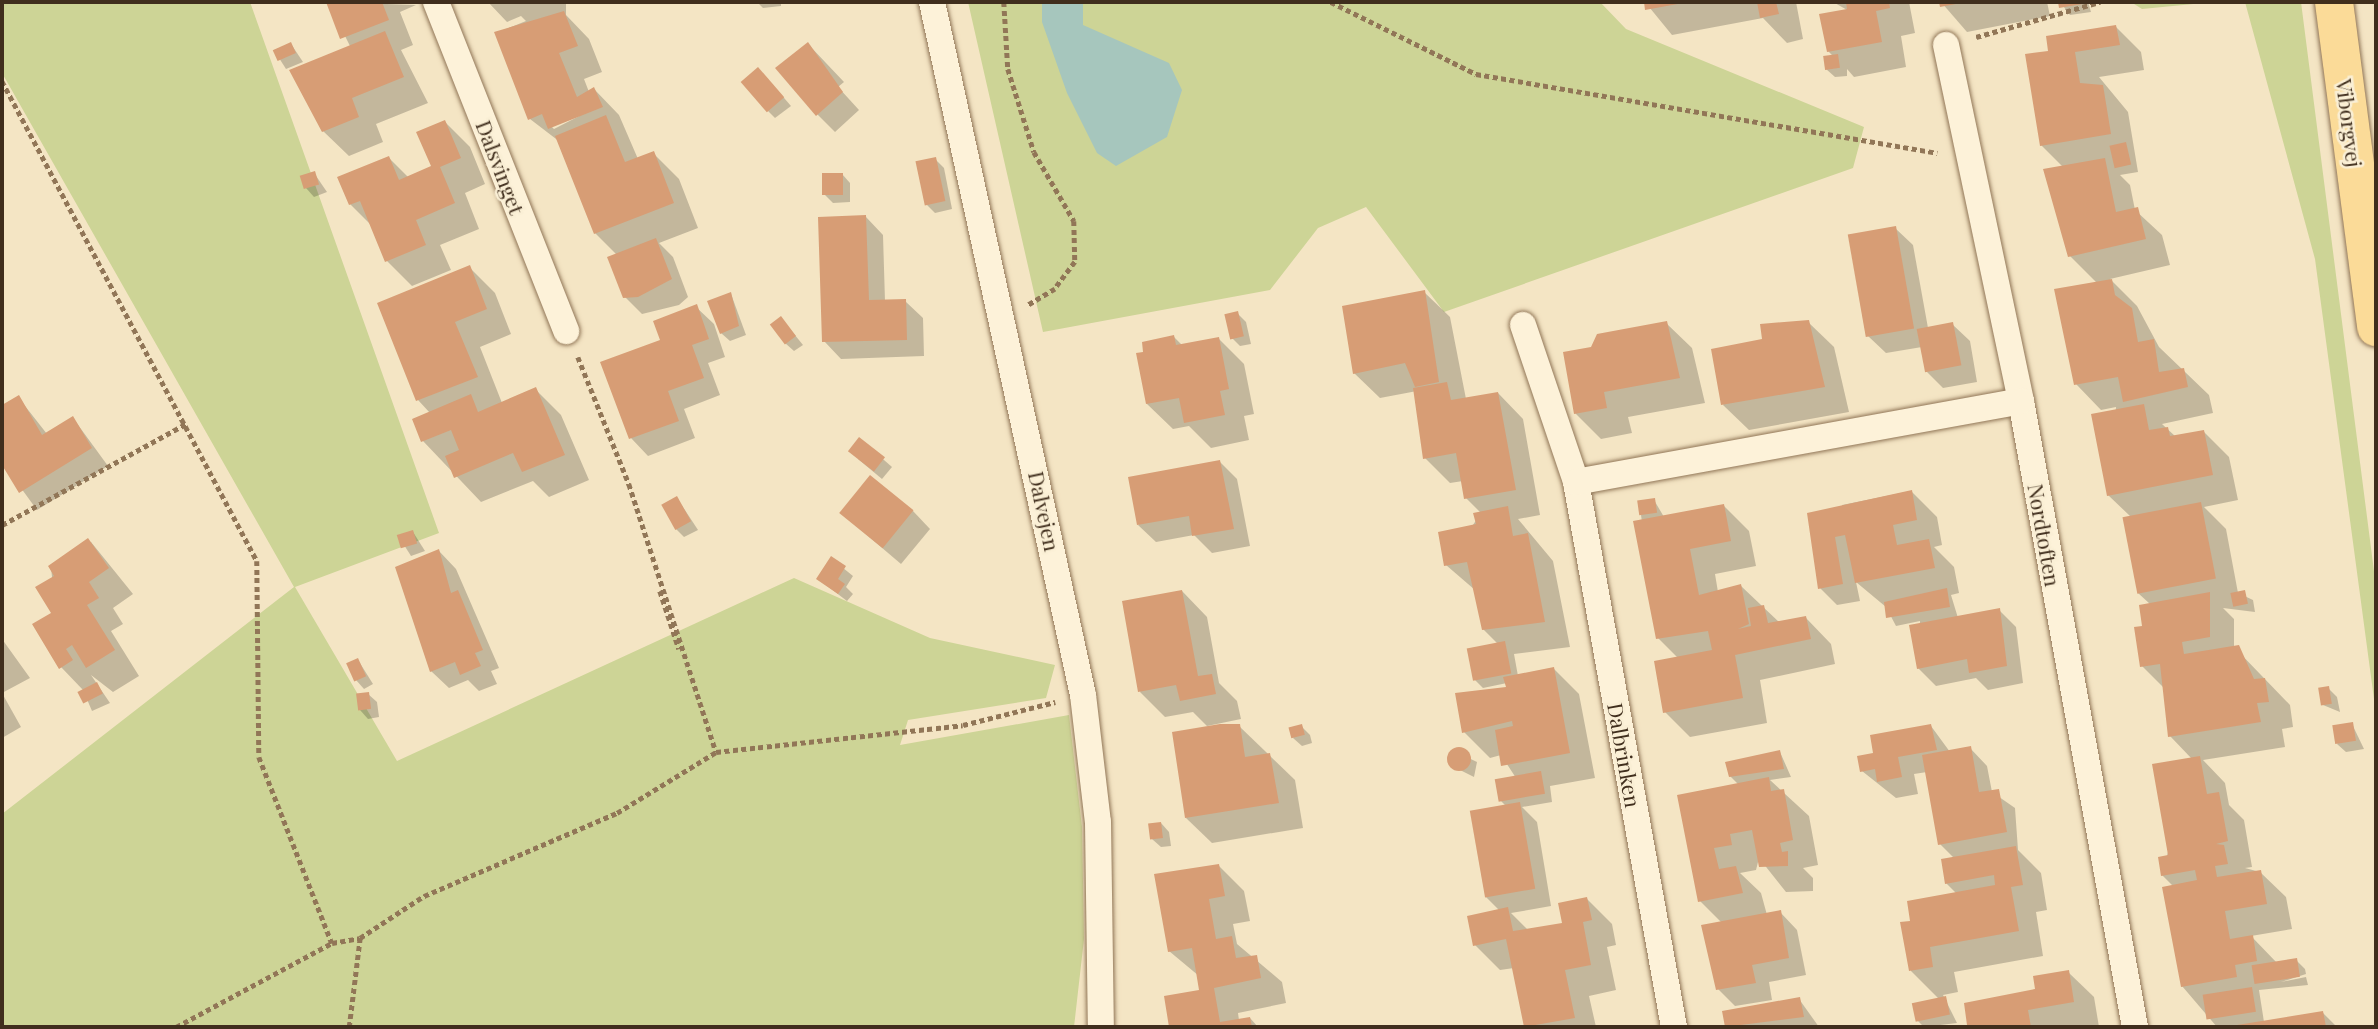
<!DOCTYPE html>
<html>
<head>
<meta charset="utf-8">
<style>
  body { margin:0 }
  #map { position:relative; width:2378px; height:1029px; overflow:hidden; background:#f4e5c4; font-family:"Playfair Display",serif }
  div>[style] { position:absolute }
  .green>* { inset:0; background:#cdd496 }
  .water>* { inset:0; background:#a6c6bd }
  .shadow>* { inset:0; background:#0003 }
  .building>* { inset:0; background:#d79d75; transform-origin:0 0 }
  .round { border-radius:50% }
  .path>* { height:4.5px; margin-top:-2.25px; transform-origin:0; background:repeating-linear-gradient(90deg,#917657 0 5px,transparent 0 8.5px) }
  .roads { filter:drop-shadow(0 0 2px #917657) drop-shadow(0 0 2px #917657) }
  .minor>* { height:26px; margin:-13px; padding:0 13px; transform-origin:13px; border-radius:13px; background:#fdf2d9 }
  .primary>* { height:38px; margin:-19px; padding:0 19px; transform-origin:19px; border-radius:19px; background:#fbdb98 }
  span { translate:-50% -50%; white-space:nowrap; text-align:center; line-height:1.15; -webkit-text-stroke:5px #faefd5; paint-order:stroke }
  .street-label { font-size:21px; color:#402e1d }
  .frame { position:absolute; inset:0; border:4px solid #402e1d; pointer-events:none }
</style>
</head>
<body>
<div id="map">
  <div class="green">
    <i style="clip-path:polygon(2px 2px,250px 2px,439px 533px,295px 587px,397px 761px,794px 578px,930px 638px,1055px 665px,1046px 698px,908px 720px,900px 745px,1069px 715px,1082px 827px,1084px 939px,1074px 1027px,2px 1027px,2px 814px,294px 587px,2px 73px)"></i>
    <i style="clip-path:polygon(968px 2px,1600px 2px,1626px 29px,1864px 127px,1853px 168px,1444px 312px,1366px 207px,1318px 228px,1270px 290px,1043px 332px)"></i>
    <i style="clip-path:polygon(2131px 2px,2214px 2px,2142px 9px)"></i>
    <i style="clip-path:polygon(2245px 2px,2301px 2px,2376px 587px,2376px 714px,2315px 259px)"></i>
  </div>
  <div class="water">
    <i style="clip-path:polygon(1042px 2px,1083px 2px,1083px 25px,1169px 63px,1182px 90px,1167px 137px,1116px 166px,1097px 153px,1067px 93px,1042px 22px)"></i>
  </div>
  <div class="shadow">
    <i style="clip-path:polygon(328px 2px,416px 5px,400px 12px,413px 45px,401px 50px,428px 103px,376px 124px,383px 142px,349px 156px,323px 131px,350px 46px)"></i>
    <i style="clip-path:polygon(evenodd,488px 2px,566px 2px,566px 15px,589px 39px,602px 72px,584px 79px,589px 92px,594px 89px,619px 115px,638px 159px,653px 153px,679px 179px,698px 228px,659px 243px,673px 257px,688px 297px,679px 305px,642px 314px,625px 297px,617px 255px,595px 233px,560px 142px,530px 119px,496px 33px,526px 21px,521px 16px,507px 22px,488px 2px,591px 110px,554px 129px,551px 126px,591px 110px)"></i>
    <i style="clip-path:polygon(757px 2px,781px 2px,781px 6px,763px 8px)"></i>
    <i style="clip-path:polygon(1645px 2px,1796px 2px,1803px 39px,1787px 43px,1763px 18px,1672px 35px)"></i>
    <i style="clip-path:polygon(1833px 2px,1909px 2px,1915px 33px,1901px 36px,1906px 67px,1854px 77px,1847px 69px,1847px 76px,1835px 77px,1826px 69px,1833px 56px,1828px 51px,1849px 11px)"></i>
    <i style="clip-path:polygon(1941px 2px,2047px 2px,2050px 16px,1967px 32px)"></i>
    <i style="clip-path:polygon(2060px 2px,2088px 2px,2091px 12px,2070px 15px)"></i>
    <i style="clip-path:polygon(2116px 27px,2141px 52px,2144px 70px,2099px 77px,2128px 112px,2138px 172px,2120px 175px,2130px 185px,2135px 210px,2162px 235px,2170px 265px,2110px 279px,2137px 306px,2159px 347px,2209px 395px,2213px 413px,2162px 424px,2176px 437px,2204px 432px,2229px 457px,2238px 500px,2204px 507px,2226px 529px,2238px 593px,2253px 600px,2255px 612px,2223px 608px,2234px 619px,2234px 647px,2290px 705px,2293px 727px,2282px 729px,2285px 747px,2203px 760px,2225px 783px,2229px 805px,2244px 820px,2252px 867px,2245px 868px,2260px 872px,2286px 897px,2292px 929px,2251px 936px,2278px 964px,2296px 960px,2305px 969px,2306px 974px,2281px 982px,2306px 977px,2308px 985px,2259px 990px,2264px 1022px,2323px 1013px,2337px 1027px,2217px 1027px,2182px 986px,2173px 886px,2162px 875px,2192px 759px,2170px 736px,2164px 688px,2142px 666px,2150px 604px,2138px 593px,2130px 516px,2108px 495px,2116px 407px,2101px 410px,2076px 384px,2097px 283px,2070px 256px,2045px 171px,2063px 167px,2041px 145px,2050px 52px)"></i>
    <i style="clip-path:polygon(291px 44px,303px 62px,286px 69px,274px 50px)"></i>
    <i style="clip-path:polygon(808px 44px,844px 82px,838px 87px,859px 110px,835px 132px,817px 114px)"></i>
    <i style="clip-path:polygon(766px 77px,791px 106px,775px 118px,767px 110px)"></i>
    <i style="clip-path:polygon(445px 122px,470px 147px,485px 184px,465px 193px,479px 229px,440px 245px,451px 270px,412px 286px,387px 261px,372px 226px,350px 204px,389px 158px,409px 178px,433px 167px)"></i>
    <i style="clip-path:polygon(935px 159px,944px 168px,952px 209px,935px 213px,927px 205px)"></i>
    <i style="clip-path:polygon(314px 173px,327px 192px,314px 197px,306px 188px)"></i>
    <i style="clip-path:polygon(842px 174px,850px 183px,850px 202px,833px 203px,825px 195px)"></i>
    <i style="clip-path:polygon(866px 217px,883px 235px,885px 301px,905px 301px,923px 318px,924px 356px,841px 359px,824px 341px)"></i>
    <i style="clip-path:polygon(1895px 228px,1913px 245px,1928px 328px,1952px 324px,1970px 341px,1977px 382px,1943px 388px,1926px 371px,1922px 347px,1886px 353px,1868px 336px)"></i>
    <i style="clip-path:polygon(469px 267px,495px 293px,511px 334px,480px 347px,502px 403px,536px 390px,561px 415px,589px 480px,549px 497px,533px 481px,481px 502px,423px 441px,430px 413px,418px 400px)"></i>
    <i style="clip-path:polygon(1424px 292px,1450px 317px,1466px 399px,1498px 393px,1523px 419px,1540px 515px,1518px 519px,1553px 561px,1570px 647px,1514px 654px,1518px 676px,1554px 669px,1579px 694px,1595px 778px,1550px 786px,1552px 802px,1522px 807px,1537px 822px,1551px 906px,1511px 913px,1528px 930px,1564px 924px,1587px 899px,1612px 924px,1616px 945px,1607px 947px,1616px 990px,1589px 996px,1596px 1027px,1526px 1027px,1514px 968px,1500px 970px,1475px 945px,1500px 911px,1486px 897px,1506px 806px,1501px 801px,1516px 778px,1501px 755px,1490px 758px,1464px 732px,1508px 689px,1507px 683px,1483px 688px,1474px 679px,1498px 644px,1483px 629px,1475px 590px,1446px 565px,1481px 513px,1466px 498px,1463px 481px,1450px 483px,1425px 458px,1417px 391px,1380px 398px,1354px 373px)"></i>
    <i style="clip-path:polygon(731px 294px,746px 335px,730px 341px,721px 333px)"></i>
    <i style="clip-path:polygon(696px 307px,714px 324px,725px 357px,708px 363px,720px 395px,684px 409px,695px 438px,648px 456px,631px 438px,663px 341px)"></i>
    <i style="clip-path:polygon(1237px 313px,1246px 322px,1251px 344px,1240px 346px,1232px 338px)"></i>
    <i style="clip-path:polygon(781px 318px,803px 345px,794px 351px,785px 343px)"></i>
    <i style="clip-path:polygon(1808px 322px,1834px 347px,1849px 412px,1749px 430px,1723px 405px,1764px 341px)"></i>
    <i style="clip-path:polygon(1666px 323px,1692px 348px,1705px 403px,1628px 417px,1632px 433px,1601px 439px,1575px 413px,1592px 349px)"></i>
    <i style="clip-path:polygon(1174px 337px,1183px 346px,1219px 339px,1244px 364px,1254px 414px,1244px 416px,1249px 440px,1211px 448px,1189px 426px,1173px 429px,1147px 404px,1145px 353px)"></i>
    <i style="clip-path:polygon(18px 397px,47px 434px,73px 418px,108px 466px,37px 510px,2px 462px,2px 407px)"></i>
    <i style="clip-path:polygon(860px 439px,892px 467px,882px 479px,858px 459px)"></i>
    <i style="clip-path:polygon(1220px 462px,1237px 479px,1250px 546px,1212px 553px,1194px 535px,1156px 542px,1138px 525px)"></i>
    <i style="clip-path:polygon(1911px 491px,1937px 517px,1942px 545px,1934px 547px,1954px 567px,1959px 593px,1951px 595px,1958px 618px,1999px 610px,2016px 627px,2023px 683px,1988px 690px,1976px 678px,1936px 686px,1918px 668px,1920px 621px,1896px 626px,1886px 607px,1856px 582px,1860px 601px,1837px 605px,1820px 588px,1809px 514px,1843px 512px,1842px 505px)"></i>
    <i style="clip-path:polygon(677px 498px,698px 530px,684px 537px,675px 528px)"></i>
    <i style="clip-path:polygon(1654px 500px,1664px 517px,1724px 506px,1749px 531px,1756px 566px,1715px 574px,1718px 592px,1741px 586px,1780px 623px,1806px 618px,1831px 644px,1835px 664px,1760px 680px,1767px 723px,1690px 737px,1665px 712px,1678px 658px,1658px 638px,1641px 515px)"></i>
    <i style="clip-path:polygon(913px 511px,930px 529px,901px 564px,841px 513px)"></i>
    <i style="clip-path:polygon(413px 532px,425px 551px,411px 556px,399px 537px)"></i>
    <i style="clip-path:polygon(91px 542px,133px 594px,113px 608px,123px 624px,111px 631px,139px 676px,113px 692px,91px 675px,110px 703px,92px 711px,83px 690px,61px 667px,51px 567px)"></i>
    <i style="clip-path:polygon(439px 551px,456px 569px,499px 668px,491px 671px,497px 684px,479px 691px,468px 680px,449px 688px,431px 671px)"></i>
    <i style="clip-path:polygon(832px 559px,853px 576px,846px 587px,853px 594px,847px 601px,818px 579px)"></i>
    <i style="clip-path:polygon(1182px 591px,1207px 617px,1219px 683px,1237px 701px,1241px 719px,1207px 726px,1193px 712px,1165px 717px,1140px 692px)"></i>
    <i style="clip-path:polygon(2px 639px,30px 678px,2px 693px,21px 727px,2px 738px)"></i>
    <i style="clip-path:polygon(358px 660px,373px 684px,364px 689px,356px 680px)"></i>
    <i style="clip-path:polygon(2328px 688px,2337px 697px,2340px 712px,2323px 705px)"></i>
    <i style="clip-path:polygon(368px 694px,377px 702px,379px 717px,368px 719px,360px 710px)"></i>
    <i style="clip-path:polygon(2352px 724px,2364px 749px,2346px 752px,2337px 744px)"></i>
    <i style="clip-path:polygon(1239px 726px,1295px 780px,1303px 828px,1212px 843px,1186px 818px)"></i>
    <i style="clip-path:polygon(1301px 726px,1310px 735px,1312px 743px,1302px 746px,1293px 738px)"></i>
    <i style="clip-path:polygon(1931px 726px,1950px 752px,1970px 748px,1987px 766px,1992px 792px,2015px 808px,2018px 850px,2041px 873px,2047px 910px,2036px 912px,2043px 956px,1954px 972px,1958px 992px,1943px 995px,1957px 1023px,1924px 1027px,1917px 1020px,1939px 999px,1911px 971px,1912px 922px,1957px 894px,1946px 883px,1954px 858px,1940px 844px,1927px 772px,1914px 774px,1918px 794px,1896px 798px,1862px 771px,1875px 754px)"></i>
    <i style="clip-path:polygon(1454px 751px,1477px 762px,1474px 777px,1450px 765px)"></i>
    <i style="clip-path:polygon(1780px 752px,1791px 777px,1770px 780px,1809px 816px,1818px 865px,1803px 868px,1813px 878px,1813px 891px,1786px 892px,1759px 858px,1756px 870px,1740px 873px,1761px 893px,1767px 915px,1780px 912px,1797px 930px,1806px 975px,1769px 982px,1772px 1000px,1735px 1006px,1718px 989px,1722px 923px,1700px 901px,1679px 796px,1739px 785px,1730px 776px)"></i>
    <i style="clip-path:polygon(1161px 823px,1169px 832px,1171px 846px,1161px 847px,1152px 839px)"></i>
    <i style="clip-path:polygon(1219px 866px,1244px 891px,1250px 921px,1233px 924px,1237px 944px,1282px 982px,1286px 1003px,1238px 1013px,1239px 1020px,1250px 1018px,1258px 1027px,1171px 1027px,1166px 997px,1201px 991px,1199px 976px,1169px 951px)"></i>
    <i style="clip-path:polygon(2068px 972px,2094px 997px,2099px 1027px,1969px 1024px)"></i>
    <i style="clip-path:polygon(1799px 999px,1819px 1027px,1727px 1027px,1724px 1012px)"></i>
  </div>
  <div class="building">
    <i style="clip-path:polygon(326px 2px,382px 2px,389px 20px,340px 39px)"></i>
    <i style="clip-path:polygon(1644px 2px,1683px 2px,1683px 3px,1645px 10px)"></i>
    <i style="clip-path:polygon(1757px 2px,1776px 2px,1779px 14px,1760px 18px)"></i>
    <i style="clip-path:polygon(1846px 2px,1889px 2px,1890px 8px,1876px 11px,1882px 42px,1827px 52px,1819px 14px,1847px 9px)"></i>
    <i style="clip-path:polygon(1939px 2px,1961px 2px,1961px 3px,1940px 7px)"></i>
    <i style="clip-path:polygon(2058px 2px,2088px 2px,2088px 3px,2059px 8px)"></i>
    <i style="clip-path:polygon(564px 11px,578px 46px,559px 53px,577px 97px,594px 87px,603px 107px,548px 129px,542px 114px,528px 120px,494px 32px)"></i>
    <i style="clip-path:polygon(2116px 25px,2120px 45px,2075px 52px,2080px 83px,2103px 85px,2111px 134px,2040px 146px,2025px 54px,2048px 51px,2046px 36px)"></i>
    <i style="clip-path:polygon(385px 31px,404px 77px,352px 98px,359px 117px,322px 132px,289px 70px)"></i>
    <i style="left:291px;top:42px;width:12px;height:20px;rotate:66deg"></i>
    <i style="clip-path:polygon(808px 42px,843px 92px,816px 116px,775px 68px)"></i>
    <i style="left:1838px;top:54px;width:14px;height:15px;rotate:82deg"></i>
    <i style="left:758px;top:67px;width:40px;height:23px;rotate:49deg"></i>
    <i style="clip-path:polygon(606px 115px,625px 162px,654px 151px,674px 203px,594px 234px,555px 136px)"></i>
    <i style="clip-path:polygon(445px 120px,461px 158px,440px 167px,455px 203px,416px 220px,426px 245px,385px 262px,360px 201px,349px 205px,337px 177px,389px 156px,399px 180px,431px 166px,416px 132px)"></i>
    <i style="left:2126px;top:142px;width:23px;height:17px;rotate:77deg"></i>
    <i style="left:936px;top:157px;width:45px;height:21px;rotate:78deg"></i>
    <i style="clip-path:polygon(2105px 158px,2116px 212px,2138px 207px,2146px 239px,2068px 257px,2043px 169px)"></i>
    <i style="left:315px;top:171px;width:14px;height:16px;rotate:73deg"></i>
    <i style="left:822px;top:173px;width:21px;height:22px"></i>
    <i style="clip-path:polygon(866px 215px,869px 300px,906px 299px,907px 340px,822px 342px,818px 217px)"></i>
    <i style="left:1896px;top:226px;width:104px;height:49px;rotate:80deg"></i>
    <i style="clip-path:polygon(656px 238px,672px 279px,638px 297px,623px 298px,607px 257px)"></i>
    <i style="clip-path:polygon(470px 265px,487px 309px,455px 322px,478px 377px,416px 401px,377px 303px)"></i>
    <i style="clip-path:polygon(2112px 279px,2115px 295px,2132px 308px,2138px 342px,2154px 339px,2159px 372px,2184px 368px,2188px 387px,2123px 402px,2118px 377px,2074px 385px,2054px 289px)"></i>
    <i style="clip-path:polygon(1425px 290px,1439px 382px,1415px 387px,1405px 363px,1353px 374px,1342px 306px)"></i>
    <i style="clip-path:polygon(731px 292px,739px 326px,720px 334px,707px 301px)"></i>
    <i style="clip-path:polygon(697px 304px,709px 339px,692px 345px,704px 378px,668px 391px,679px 421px,629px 439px,600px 362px,660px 340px,653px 321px)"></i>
    <i style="left:1238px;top:311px;width:26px;height:14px;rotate:77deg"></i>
    <i style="left:781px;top:316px;width:25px;height:14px;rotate:53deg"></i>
    <i style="clip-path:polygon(1809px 320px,1825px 387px,1721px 405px,1711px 349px,1762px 339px,1760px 324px)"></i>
    <i style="clip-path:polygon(1667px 321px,1680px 378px,1604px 392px,1607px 408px,1574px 414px,1563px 352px,1591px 347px,1597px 334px)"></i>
    <i style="left:1953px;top:322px;width:44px;height:37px;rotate:79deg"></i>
    <i style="clip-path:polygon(1174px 335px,1176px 345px,1219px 337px,1229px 389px,1220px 391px,1225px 415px,1184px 423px,1179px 398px,1146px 404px,1136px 353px,1143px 352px,1142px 342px)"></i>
    <i style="clip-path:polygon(1447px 382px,1451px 400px,1498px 392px,1516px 490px,1464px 499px,1456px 453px,1423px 459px,1413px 388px)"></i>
    <i style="clip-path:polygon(536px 387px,565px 455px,522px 472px,513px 453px,454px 478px,445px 456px,459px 450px,451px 430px,421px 442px,412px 419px,471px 394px,478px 412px)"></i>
    <i style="clip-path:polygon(19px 395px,42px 435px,73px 416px,92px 448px,19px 493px,2px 465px,2px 405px)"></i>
    <i style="clip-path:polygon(2144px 404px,2149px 430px,2168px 427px,2170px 436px,2204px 430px,2213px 475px,2107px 496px,2091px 414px)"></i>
    <i style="left:859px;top:437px;width:33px;height:18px;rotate:38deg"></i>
    <i style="clip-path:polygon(1220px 460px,1234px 529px,1192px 536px,1189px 516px,1137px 525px,1128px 477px)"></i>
    <i style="left:870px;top:475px;width:56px;height:49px;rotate:39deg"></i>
    <i style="clip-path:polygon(1912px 490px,1917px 520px,1893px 525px,1897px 545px,1929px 539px,1935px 568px,1855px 583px,1845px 535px,1835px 537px,1843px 584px,1818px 589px,1807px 513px)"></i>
    <i style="left:677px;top:496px;width:29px;height:18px;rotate:61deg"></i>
    <i style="left:1655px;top:498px;width:15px;height:18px;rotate:82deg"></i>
    <i style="left:2201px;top:502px;width:78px;height:80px;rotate:79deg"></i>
    <i style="clip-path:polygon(1724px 504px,1731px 541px,1690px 549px,1699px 595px,1741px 584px,1749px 624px,1738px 629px,1751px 626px,1748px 608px,1764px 605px,1768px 623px,1806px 616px,1811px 639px,1735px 655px,1743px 698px,1663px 713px,1654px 661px,1712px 650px,1708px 631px,1656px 639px,1633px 521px)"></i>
    <i style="clip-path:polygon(1508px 506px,1513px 536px,1528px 533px,1545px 622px,1482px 630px,1467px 562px,1444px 566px,1438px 532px,1476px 524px,1473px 513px)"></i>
    <i style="left:413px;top:530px;width:14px;height:17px;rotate:73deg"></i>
    <i style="clip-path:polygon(88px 538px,109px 568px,89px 582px,99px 598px,87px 605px,115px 650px,86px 668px,72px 645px,66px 649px,73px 660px,59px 669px,32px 624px,51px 613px,35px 587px,54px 576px,48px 566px)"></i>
    <i style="clip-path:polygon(439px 549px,451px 593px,458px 590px,483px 650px,475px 653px,481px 666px,460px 675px,455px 662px,430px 672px,395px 567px)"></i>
    <i style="clip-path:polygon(831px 556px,846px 566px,838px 579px,845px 584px,838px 594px,816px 579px)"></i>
    <i style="clip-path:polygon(1947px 588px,1950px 607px,1886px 618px,1884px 602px)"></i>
    <i style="clip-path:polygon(1182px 590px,1198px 676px,1212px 674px,1216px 694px,1180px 701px,1176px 685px,1138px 692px,1122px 601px)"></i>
    <i style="left:2245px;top:590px;width:14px;height:15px;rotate:78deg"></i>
    <i style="clip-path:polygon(2210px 592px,2210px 637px,2182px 642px,2184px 654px,2239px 645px,2254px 679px,2265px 678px,2269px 702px,2257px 703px,2261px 722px,2168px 737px,2160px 664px,2140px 667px,2134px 627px,2142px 626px,2139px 605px)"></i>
    <i style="clip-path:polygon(2000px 608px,2007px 666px,1969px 673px,1967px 659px,1917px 669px,1909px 625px)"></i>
    <i style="left:1505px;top:641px;width:33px;height:39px;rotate:79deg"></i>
    <i style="left:358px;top:658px;width:20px;height:13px;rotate:66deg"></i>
    <i style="clip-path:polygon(1554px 667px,1570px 753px,1501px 766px,1495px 730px,1513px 726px,1512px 721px,1462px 733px,1455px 693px,1506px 687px,1503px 677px)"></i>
    <i style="left:97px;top:682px;width:13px;height:22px;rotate:63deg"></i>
    <i style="left:2329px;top:686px;width:18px;height:11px;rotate:81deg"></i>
    <i style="left:369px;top:692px;width:17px;height:13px;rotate:83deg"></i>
    <i style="left:2353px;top:722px;width:19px;height:21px;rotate:81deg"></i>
    <i style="clip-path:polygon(1220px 724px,1240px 724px,1245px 757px,1270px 753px,1279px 803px,1185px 818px,1172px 732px)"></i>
    <i style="left:1302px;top:724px;width:11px;height:14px;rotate:75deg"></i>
    <i style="clip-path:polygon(1931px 724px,1937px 750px,1898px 757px,1902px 777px,1877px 782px,1875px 769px,1860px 772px,1857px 756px,1873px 753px,1870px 735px)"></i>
    <i style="clip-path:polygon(1971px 746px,1979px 792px,1999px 789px,2007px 832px,1938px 845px,1922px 755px)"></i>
    <i class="round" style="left:1447px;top:747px;width:24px;height:24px"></i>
    <i style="clip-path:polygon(1780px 750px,1784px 769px,1729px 777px,1725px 762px)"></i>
    <i style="clip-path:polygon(2200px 756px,2207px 794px,2219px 792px,2228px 841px,2216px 844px,2224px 845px,2228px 864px,2215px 866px,2217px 877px,2261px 870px,2267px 904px,2225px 911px,2230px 939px,2253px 935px,2257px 961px,2235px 965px,2237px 977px,2181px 987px,2162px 887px,2197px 880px,2195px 870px,2161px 876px,2158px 857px,2168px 855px,2152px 764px)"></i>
    <i style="left:1541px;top:771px;width:23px;height:47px;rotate:80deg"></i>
    <i style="clip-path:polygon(1769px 777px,1771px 791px,1784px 789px,1793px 840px,1780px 843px,1782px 852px,1788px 851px,1788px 866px,1759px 867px,1752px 830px,1730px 834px,1732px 845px,1714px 848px,1719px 869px,1736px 866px,1743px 893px,1698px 902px,1677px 795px)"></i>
    <i style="left:1520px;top:802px;width:88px;height:51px;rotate:80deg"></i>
    <i style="left:1161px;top:822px;width:16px;height:13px;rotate:83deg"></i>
    <i style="clip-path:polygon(2016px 846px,2023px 885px,2011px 887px,2019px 931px,1930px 947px,1933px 967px,1909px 971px,1900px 922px,1910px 921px,1907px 901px,1995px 885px,1994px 875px,1945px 884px,1941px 859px)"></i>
    <i style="clip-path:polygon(1219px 864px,1225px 896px,1209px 899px,1216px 939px,1232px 936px,1236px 958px,1257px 955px,1261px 978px,1214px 988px,1220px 1022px,1250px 1017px,1252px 1027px,1169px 1027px,1164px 996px,1199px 990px,1192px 948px,1168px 952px,1154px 874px)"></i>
    <i style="clip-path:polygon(1587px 897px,1592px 920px,1583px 922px,1591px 965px,1565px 970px,1575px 1018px,1524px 1027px,1506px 939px,1473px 946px,1467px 916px,1508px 907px,1513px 931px,1562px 923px,1558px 903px)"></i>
    <i style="clip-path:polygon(1781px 910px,1789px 958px,1752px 965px,1756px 983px,1716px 990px,1701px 925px)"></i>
    <i style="left:2297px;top:958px;width:19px;height:46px;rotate:81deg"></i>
    <i style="clip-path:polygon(2069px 970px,2074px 1002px,2028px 1010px,2031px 1027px,1967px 1025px,1964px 1003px,2035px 989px,2033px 976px)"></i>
    <i style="left:2252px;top:987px;width:25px;height:50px;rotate:81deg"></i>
    <i style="left:1946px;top:996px;width:19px;height:35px;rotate:78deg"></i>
    <i style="clip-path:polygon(1800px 997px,1804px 1017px,1725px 1027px,1722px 1011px)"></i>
    <i style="clip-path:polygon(2323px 1011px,2326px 1027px,2231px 1027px,2231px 1026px)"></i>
  </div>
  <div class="path">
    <i style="left:1004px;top:2px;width:67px;rotate:86.6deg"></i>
    <i style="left:1008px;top:69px;width:87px;rotate:72.6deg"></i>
    <i style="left:1034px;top:152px;width:80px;rotate:59.9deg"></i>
    <i style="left:1074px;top:221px;width:41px;rotate:88.6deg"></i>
    <i style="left:1075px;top:262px;width:34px;rotate:127deg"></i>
    <i style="left:1055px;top:289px;width:31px;rotate:149deg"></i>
    <i style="left:1331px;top:2px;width:162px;rotate:26.4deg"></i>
    <i style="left:1476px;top:74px;width:468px;rotate:9.7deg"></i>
    <i style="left:1976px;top:37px;width:129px;rotate:-15.8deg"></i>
    <i style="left:2px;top:81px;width:544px;rotate:62.02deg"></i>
    <i style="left:257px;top:561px;width:196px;rotate:89.4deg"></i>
    <i style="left:259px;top:757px;width:200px;rotate:68.6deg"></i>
    <i style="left:332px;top:943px;width:28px;rotate:-10deg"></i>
    <i style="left:578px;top:357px;width:137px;rotate:68.1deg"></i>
    <i style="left:629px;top:484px;width:282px;rotate:72deg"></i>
    <i style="left:2px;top:525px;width:210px;rotate:-28.8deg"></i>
    <i style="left:660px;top:591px;width:61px;rotate:71.9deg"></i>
    <i style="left:176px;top:1027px;width:177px;rotate:-28.3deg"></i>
    <i style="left:349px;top:1027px;width:90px;rotate:-83deg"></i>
    <i style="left:360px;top:938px;width:77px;rotate:-33.3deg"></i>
    <i style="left:424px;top:896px;width:210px;rotate:-23.3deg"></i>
    <i style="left:617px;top:813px;width:116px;rotate:-31.6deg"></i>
    <i style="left:716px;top:752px;width:248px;rotate:-6.2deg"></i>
    <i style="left:963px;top:725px;width:95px;rotate:-14deg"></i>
  </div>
  <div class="roads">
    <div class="minor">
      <i style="left:436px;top:2px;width:354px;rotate:68.4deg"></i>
      <i style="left:932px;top:2px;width:709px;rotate:77.71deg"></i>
      <i style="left:1083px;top:695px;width:128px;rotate:83.3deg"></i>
      <i style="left:1098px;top:822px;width:205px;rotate:89.2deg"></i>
      <i style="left:1946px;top:45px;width:364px;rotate:78.1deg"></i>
      <i style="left:2021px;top:401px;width:636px;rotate:79.68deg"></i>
      <i style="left:1523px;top:325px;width:166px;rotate:71.3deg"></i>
      <i style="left:1576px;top:482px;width:554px;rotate:79.81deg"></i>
      <i style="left:1576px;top:482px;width:452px;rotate:-10.3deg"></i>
    </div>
    <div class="primary">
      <i style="left:2334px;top:2px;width:328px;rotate:82.6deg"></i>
    </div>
  </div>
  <div class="street-label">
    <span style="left:2350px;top:123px;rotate:83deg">Viborgvej</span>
    <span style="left:501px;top:167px;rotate:69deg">Dalsvinget</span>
    <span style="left:1045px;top:511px;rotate:78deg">Dalvejen</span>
    <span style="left:2045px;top:535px;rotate:80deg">Nordtoften</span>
    <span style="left:1625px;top:755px;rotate:80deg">Dalbrinken</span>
  </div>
  <div class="frame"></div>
</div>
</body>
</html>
